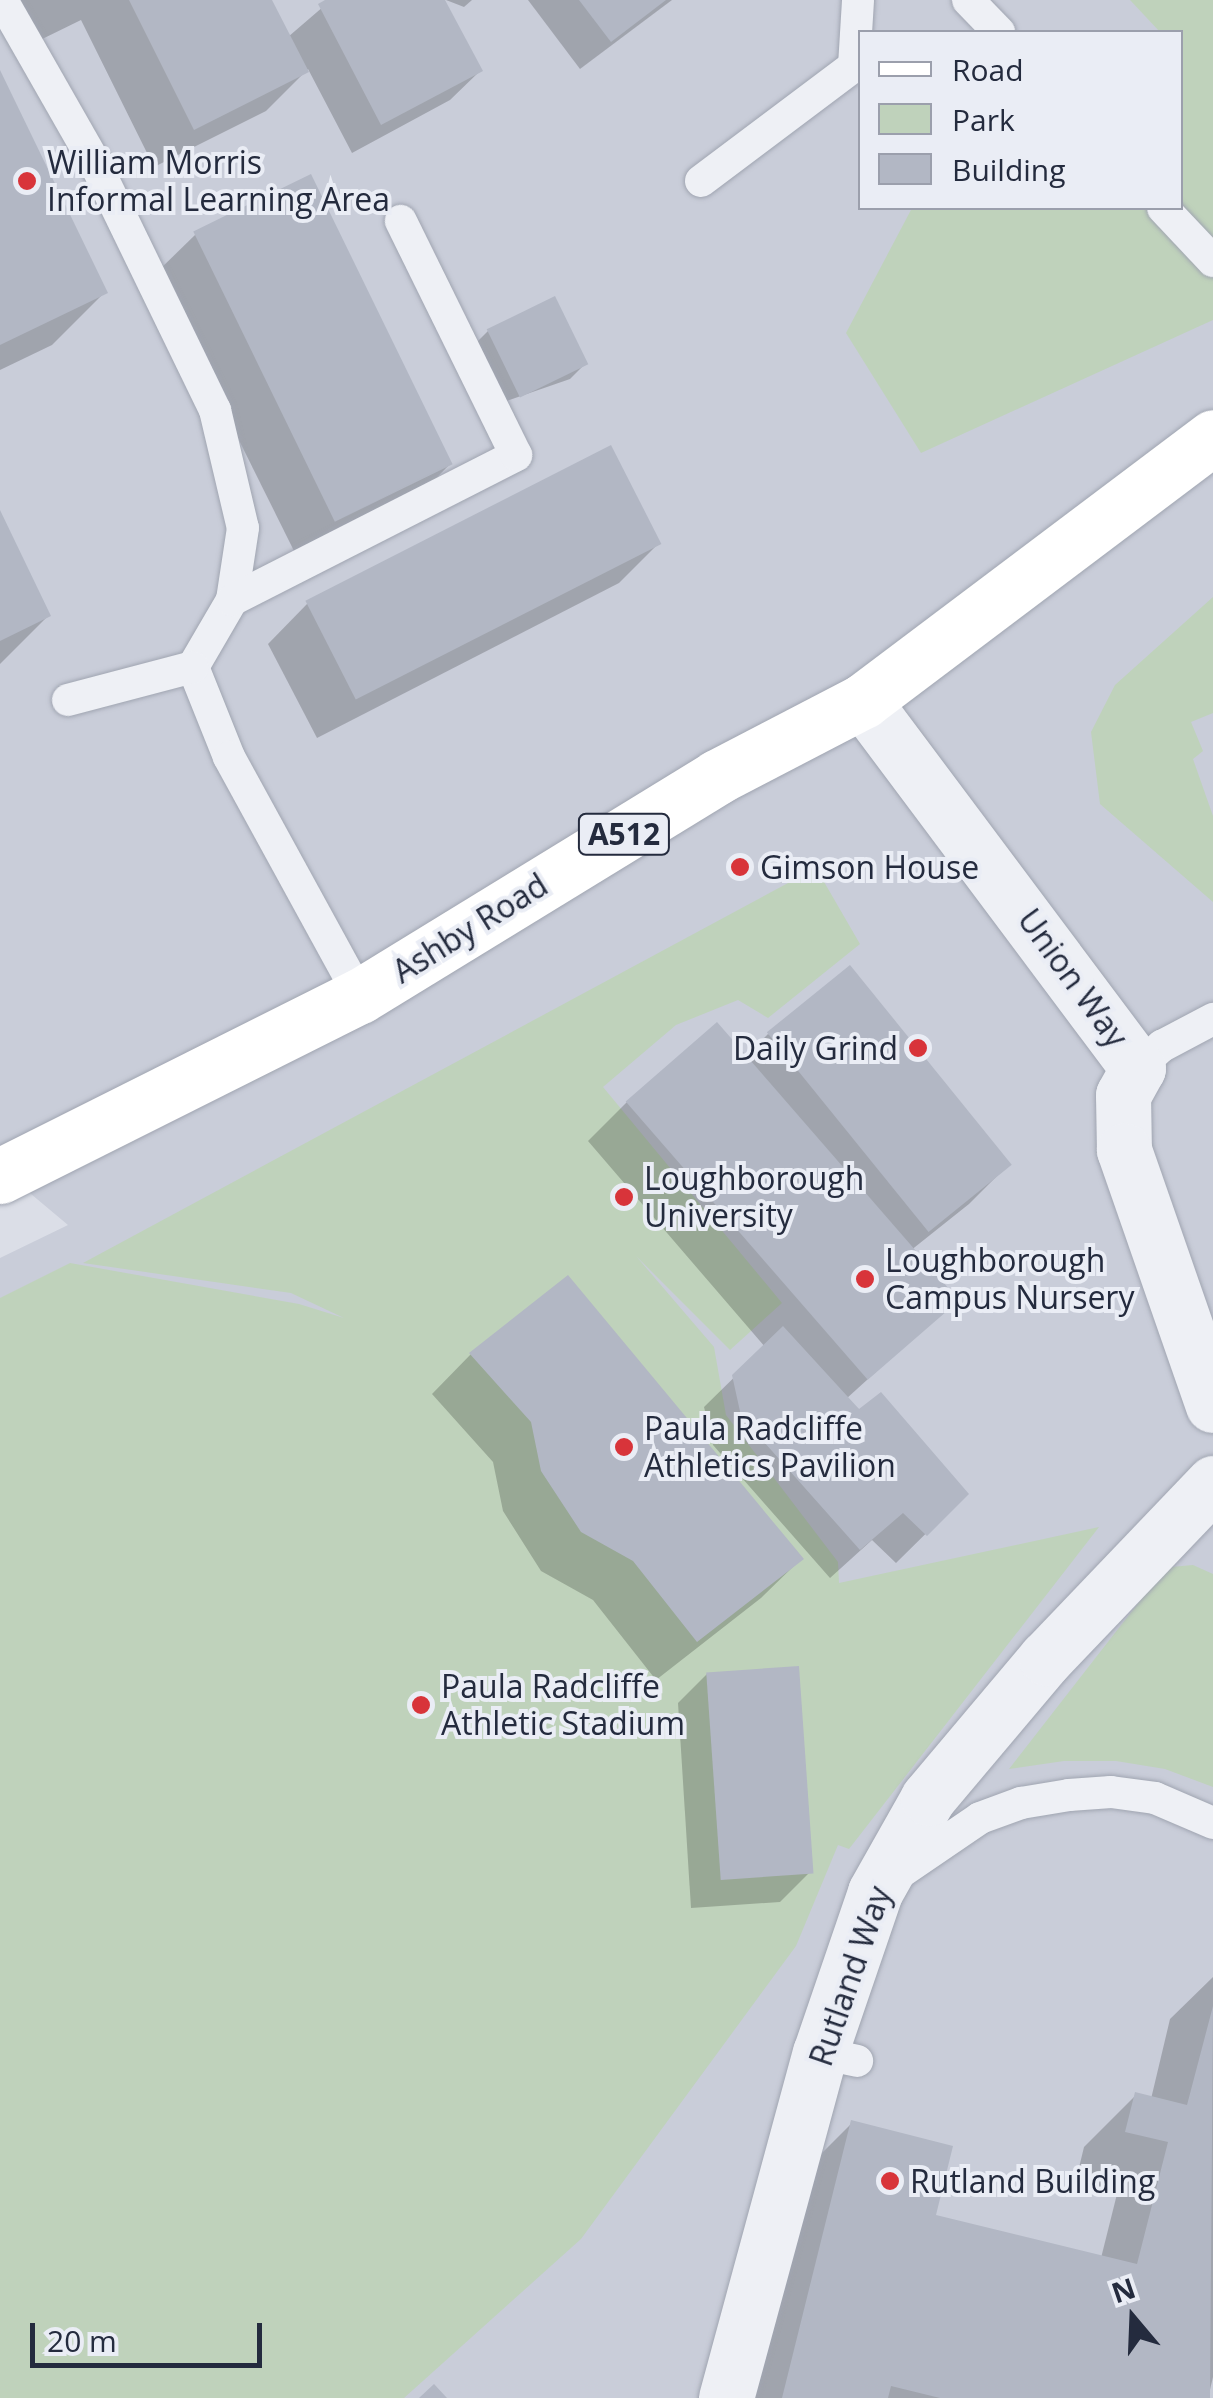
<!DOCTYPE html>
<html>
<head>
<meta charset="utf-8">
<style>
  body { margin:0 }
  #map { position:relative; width:1213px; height:2398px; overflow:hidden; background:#dbdee7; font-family:"Open Sans",sans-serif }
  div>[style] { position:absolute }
  .built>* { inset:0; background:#c9cdd9 }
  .green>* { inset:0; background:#bfd2bb }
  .shadow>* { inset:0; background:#0003 }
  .building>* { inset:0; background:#b2b7c4; transform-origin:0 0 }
  .roads { filter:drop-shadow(0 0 2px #a0a5b1) drop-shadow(0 0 2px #a0a5b1) }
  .lane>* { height:32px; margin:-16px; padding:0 16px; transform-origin:16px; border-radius:16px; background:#eef0f5 }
  .street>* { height:55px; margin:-27.5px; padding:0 27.5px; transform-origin:27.5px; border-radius:27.5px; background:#eef0f5 }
  .primary>* { height:55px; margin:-27.5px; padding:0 27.5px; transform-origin:27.5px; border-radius:27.5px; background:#fff }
  .dots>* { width:28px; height:28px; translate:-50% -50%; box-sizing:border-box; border:5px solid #eaedf5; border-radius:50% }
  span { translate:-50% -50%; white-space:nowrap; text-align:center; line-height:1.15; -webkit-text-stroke:8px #eaedf5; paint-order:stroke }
  .shield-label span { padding:2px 8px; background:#eaedf5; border:2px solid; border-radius:8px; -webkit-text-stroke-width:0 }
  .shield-label { font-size:30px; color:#242b3e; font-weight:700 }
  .poi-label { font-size:32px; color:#242b3e }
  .left { translate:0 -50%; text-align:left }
  .right { translate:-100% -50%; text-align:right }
  .street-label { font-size:32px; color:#242b3e }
  .legend { position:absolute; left:858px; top:30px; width:325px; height:180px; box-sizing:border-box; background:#eaedf5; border:2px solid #9b9fac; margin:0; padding:12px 18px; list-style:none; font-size:30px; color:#242b3e }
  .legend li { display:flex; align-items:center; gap:20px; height:50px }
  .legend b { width:50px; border:2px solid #9b9fac }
  .north { position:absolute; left:1083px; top:2268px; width:100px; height:100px; -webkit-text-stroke:8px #eaedf5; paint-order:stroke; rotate:341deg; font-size:28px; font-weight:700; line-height:40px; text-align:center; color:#242b3e }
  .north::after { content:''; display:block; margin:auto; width:35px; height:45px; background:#242b3e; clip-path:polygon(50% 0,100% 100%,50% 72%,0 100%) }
  .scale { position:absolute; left:30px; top:2323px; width:232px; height:45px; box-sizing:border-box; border:5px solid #242b3e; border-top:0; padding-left:12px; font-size:30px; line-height:35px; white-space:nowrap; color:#242b3e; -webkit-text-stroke:8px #eaedf5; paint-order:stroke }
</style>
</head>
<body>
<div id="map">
  <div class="built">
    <i style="clip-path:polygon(evenodd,0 0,1213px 0,1213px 2398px,0 2398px,0 1258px,68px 1225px,0 1168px,0 0,860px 32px,1180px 32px,1180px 208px,860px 208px,860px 32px)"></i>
  </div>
  <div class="green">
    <i style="clip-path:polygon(1130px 0,1213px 0,1213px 320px,921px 453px,846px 333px,912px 208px,1180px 208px,1180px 32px,1160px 32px)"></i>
    <i style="clip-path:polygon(1213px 597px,1213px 713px,1191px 722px,1203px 751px,1193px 759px,1213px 816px,1213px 902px,1100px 804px,1091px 732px,1115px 685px)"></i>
    <i style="clip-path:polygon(816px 868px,860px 944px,768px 1018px,738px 1000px,676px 1025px,603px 1087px,782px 1303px,730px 1350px,636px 1256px,714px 1347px,726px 1415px,838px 1562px,839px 1583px,1099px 1527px,849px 1849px,838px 1845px,796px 1946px,581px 2239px,404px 2398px,0 2398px,0 1298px,70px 1263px,299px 1304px,344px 1318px,291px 1293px,83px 1263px)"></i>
    <i style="clip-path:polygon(1193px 1565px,1213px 1574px,1213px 1787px,1165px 1769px,1116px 1761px,1064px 1761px,1009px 1769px,1153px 1584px,1171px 1567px)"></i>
  </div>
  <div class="shadow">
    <i style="clip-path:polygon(7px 0,270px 0,288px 37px,331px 0,443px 0,480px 71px,450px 100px,352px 153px,308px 69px,266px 111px,154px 167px,81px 20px,30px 45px)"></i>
    <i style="clip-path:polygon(446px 0,472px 0,464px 7px)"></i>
    <i style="clip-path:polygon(528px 0,672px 0,580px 69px)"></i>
    <i style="clip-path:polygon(0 76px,105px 292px,52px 345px,0 370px)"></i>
    <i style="clip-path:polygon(196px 234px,451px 463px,412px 503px,298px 559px,156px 273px)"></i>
    <i style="clip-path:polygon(488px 331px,585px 364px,570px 379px,501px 403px,473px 346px)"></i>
    <i style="clip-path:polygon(0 516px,48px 616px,0 664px)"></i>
    <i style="clip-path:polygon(659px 543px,619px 583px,317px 738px,268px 644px,307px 604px)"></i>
    <i style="clip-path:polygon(768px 1034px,1009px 1164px,969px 1204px,910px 1251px,954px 1301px,846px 1399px,966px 1494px,896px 1563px,872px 1540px,830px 1578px,713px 1445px,704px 1407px,765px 1347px,588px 1141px,627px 1102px,745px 1057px)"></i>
    <i style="clip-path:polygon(471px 1354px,801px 1559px,761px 1598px,656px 1680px,593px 1600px,541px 1571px,503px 1511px,493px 1462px,432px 1394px)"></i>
    <i style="clip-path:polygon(707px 1674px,809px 1873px,780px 1902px,691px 1908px,678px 1703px)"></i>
    <i style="clip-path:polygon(1213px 1977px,1213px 2377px,1208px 2398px,744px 2398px,799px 2176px,852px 2123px,933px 2217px,1101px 2258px,1117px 2194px,1075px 2184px,1084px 2147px,1136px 2095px,1151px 2099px,1170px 2019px)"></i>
  </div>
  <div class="building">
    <i style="clip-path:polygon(129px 0,272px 0,309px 72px,194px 130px)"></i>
    <i style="clip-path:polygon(325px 0,445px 0,483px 71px,381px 125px,318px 4px)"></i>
    <i style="clip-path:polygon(579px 0,666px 0,611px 42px)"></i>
    <i style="clip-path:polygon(0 70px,108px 293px,0 345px)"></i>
    <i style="left:311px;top:174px;width:323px;height:131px;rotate:64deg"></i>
    <i style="left:555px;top:296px;width:76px;height:76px;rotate:64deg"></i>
    <i style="left:611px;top:445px;width:111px;height:343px;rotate:63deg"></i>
    <i style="clip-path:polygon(0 510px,51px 616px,0 641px)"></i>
    <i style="left:850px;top:965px;width:257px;height:107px;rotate:51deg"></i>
    <i style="left:717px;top:1022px;width:369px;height:121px;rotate:49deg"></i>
    <i style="clip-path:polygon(568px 1275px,804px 1559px,697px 1642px,633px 1561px,581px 1532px,541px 1471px,531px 1422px,469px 1353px)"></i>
    <i style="clip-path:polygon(783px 1326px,859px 1409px,881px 1392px,969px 1494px,927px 1536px,903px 1513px,860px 1550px,741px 1416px,732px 1375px)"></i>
    <i style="left:799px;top:1666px;width:208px;height:93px;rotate:86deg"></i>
    <i style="clip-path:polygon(1213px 2006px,1210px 2398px,940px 2398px,891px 2386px,888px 2398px,782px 2398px,851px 2120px,953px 2146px,936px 2215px,1137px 2264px,1168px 2142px,1125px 2132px,1135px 2092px,1187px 2105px)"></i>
    <i style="clip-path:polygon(434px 2384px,447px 2398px,419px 2398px)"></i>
  </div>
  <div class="roads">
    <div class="lane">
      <i style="left:2px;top:0;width:185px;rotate:60.3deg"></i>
      <i style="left:94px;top:161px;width:277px;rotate:64.1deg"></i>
      <i style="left:215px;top:410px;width:121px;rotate:76.7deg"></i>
      <i style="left:243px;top:528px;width:73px;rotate:98.7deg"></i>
      <i style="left:232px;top:600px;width:78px;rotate:120.2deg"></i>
      <i style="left:193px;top:667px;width:97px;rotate:68.2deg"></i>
      <i style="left:229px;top:757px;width:273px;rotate:61.3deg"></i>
      <i style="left:968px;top:0;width:45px;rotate:45.9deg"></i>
      <i style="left:701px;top:181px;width:191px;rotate:-36.9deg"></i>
      <i style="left:854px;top:66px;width:66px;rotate:-86.5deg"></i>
      <i style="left:1163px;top:208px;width:73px;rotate:46.7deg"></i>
      <i style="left:232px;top:600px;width:319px;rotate:-27deg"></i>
      <i style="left:516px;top:455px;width:261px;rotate:-116.2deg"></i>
      <i style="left:68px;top:700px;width:129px;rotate:-14.8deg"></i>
      <i style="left:1138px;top:1068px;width:33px;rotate:-43deg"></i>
      <i style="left:1162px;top:1046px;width:58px;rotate:-27.9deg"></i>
      <i style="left:898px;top:1874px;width:99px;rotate:-34.3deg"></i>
      <i style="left:980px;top:1818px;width:44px;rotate:-20.1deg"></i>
      <i style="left:1021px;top:1803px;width:49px;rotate:-9.5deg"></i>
      <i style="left:1069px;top:1795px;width:42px;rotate:-4.1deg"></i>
      <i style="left:1111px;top:1792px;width:44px;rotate:7.8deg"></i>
      <i style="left:1155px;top:1798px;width:63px;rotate:23.3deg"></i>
      <i style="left:820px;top:2053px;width:38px;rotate:12deg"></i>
    </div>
    <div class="street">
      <i style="left:863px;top:701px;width:459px;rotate:53.2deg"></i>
      <i style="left:1138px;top:1068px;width:31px;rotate:119deg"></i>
      <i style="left:1123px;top:1095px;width:55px;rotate:89deg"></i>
      <i style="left:1124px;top:1150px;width:270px;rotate:70.8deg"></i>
      <i style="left:726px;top:2398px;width:358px;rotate:-74.8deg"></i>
      <i style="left:820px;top:2053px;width:170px;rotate:-71.1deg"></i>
      <i style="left:875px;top:1892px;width:108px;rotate:-60.6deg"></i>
      <i style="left:928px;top:1798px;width:183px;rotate:-49.9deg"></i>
      <i style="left:1046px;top:1658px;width:242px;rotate:-46.3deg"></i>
    </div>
    <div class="primary">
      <i style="left:0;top:1176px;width:402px;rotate:-26.6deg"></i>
      <i style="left:360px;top:996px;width:419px;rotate:-31.5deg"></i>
      <i style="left:717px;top:777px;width:165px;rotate:-27.5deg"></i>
      <i style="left:863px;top:701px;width:438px;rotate:-37deg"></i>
    </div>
  </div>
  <div class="dots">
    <i style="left:27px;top:181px;background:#d8343a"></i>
    <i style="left:740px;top:867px;background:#d8343a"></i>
    <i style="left:918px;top:1048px;background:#d8343a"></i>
    <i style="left:624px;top:1197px;background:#d8343a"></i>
    <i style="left:865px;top:1279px;background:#d8343a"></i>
    <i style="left:624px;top:1447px;background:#d8343a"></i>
    <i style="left:421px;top:1705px;background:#d8343a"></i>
    <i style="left:890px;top:2181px;background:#d8343a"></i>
  </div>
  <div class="shield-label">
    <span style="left:624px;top:834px">A512</span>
  </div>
  <div class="poi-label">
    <span class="left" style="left:47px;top:181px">William Morris<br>Informal Learning Area</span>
    <span class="left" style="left:760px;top:867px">Gimson House</span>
    <span class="right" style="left:898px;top:1048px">Daily Grind</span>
    <span class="left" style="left:644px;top:1197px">Loughborough<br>University</span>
    <span class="left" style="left:885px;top:1279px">Loughborough<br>Campus Nursery</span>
    <span class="left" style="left:644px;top:1447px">Paula Radcliffe<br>Athletics Pavilion</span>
    <span class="left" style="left:441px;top:1705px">Paula Radcliffe<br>Athletic Stadium</span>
    <span class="left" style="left:910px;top:2181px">Rutland Building</span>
  </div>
  <div class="street-label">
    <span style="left:470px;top:928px;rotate:-32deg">Ashby Road</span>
    <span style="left:1073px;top:978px;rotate:54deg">Union Way</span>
    <span style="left:850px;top:1976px;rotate:-71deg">Rutland Way</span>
  </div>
  <ul class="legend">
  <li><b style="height:12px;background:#fff"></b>Road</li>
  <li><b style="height:28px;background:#bfd2bb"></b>Park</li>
  <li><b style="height:28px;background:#b2b7c4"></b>Building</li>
  </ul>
  <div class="north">N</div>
  <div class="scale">20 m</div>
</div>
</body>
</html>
